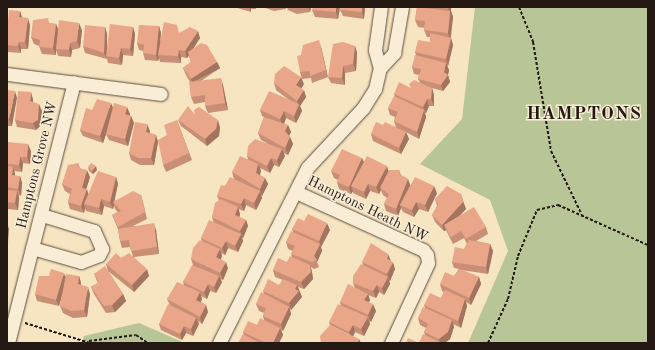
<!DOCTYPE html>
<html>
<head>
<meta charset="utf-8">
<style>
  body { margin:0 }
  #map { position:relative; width:655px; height:350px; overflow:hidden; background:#f7e4c0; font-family:"Old Standard TT",serif }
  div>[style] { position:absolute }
  .green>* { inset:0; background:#b7c597 }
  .path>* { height:2px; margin-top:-1px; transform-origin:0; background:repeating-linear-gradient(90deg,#241912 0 3px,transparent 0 5px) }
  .roads { filter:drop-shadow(0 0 1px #594c3e) drop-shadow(0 0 1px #594c3e) }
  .street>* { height:13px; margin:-6.5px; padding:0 6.5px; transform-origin:6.5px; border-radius:6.5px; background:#faedd6 }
  .wall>* { inset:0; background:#c88f76 }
  .shaded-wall>* { inset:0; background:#a37460; transform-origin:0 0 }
  .building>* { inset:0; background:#e9a689 }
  span { translate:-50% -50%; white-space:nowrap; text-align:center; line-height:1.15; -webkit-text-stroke:3px #faedd6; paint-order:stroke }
  .street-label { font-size:14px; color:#241912 }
  .district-label { font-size:18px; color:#241912; font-weight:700; letter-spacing:1px }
  .frame { position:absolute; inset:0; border:8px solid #241912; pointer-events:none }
</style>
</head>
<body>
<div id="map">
  <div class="green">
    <i style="clip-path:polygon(475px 7px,648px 7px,648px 343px,468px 343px,508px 251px,490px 200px,420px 164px,462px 119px)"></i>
    <i style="clip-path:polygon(139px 323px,185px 343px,82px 343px,84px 336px)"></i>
  </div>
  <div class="path">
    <i style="left:519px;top:7px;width:38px;rotate:68deg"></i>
    <i style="left:533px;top:42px;width:110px;rotate:80.6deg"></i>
    <i style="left:551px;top:151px;width:71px;rotate:64.2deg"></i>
    <i style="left:25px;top:323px;width:68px;rotate:17.1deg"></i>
    <i style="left:89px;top:341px;width:47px;rotate:-7.3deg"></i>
    <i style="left:136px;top:335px;width:14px;rotate:34deg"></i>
    <i style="left:488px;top:343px;width:48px;rotate:-65.6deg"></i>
    <i style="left:508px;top:299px;width:44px;rotate:-76.9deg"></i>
    <i style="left:518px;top:256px;width:50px;rotate:-67.6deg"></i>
    <i style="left:537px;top:210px;width:22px;rotate:-13deg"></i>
    <i style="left:558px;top:205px;width:98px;rotate:24deg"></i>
  </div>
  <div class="roads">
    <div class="street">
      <i style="left:380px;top:68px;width:21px;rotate:-47deg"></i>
      <i style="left:394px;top:53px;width:47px;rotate:-80.1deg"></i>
      <i style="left:7px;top:74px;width:155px;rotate:7.4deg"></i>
      <i style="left:296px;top:192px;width:140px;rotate:24.5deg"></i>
      <i style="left:423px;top:250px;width:6px;rotate:51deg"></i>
      <i style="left:427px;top:255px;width:8px;rotate:83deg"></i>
      <i style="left:428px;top:263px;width:88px;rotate:114.8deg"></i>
      <i style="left:32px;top:248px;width:51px;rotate:15.9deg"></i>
      <i style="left:81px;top:262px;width:19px;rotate:-21deg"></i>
      <i style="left:99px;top:255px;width:7px;rotate:-63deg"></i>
      <i style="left:102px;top:249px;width:20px;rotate:-114deg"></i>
      <i style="left:94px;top:231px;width:54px;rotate:-162.9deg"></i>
      <i style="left:8px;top:343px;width:269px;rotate:-75.8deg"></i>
      <i style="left:219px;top:343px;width:196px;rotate:-63.3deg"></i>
      <i style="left:307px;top:168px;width:82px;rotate:-47deg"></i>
      <i style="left:363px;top:108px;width:22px;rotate:-58deg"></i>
      <i style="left:375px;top:89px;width:22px;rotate:-77deg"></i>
      <i style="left:380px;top:68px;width:19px;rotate:-106deg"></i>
      <i style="left:375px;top:50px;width:43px;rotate:-82.1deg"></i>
    </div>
  </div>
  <div class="wall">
    <i style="clip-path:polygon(234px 7px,256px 7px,256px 9px,251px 9px,251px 12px)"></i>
    <i style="clip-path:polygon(263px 7px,286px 7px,286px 9px,274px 11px)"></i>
    <i style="clip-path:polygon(287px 7px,311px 7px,310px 12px,297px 14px,288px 10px)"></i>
    <i style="clip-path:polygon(340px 7px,338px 19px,315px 17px,312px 10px)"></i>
    <i style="clip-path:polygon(365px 7px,364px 19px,343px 16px,340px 10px)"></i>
    <i style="clip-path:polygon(417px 7px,451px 7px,451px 11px,453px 17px,451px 38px,453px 45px,448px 66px,447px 65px,449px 70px,448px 75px,450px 82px,443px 91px,432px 88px,434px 95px,434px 106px,429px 106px,426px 113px,425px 113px,426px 117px,419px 139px,406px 132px,409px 139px,401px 154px,373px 141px,371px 134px,383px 125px,396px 127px,394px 121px,395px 117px,390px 115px,388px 108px,395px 97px,394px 94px,411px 88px,420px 82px,418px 79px,419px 75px,414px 74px,412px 67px,416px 55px,415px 52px,430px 42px,430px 37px,427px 37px,424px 30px,425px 28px,418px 27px,415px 20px)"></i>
    <i style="clip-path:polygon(20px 11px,22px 17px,30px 25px,28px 49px,21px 49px,21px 53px,8px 52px,7px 49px,7px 31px)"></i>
    <i style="clip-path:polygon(49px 23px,56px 24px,58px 29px,82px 30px,80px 48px,72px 50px,71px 57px,58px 56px,56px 50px,56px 55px,42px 54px,39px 46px,34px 44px,31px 37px)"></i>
    <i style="clip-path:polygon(159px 26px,161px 33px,160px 41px,180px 33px,200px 38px,193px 49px,217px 62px,220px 68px,201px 81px,223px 85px,228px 110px,208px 113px,205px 106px,205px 102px,194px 104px,191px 97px,190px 82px,186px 75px,183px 68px,191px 62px,189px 56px,187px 58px,181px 57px,181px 63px,160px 62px,159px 58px,158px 61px,145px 60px,143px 53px,143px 51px,139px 50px,137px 43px)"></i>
    <i style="clip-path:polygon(105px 27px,107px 34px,107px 47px,133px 27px,135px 34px,133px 56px,123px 55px,122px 65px,108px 63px,107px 59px,85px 53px,83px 46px)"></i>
    <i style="clip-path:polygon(355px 46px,357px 53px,356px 71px,345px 73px,345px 85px,331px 83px,328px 77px)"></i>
    <i style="clip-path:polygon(321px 47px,328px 77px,312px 83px,311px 78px,302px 79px,300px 72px,301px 55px)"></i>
    <i style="clip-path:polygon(274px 83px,304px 84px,301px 88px,306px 97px,300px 106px,302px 111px,296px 123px,286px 118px,284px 124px,288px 125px,291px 132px,289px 135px,293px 144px,288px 155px,283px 153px,285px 156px,279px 167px,274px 165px,270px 173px,260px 168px,261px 171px,260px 175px,265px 178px,268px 184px,262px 196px,261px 195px,262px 198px,256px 210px,246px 205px,244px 211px,238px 209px,240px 214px,239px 217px,246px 220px,248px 226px,243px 238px,242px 238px,243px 241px,238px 252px,228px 248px,225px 255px,221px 253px,222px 256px,221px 259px,228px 268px,223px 280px,220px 279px,222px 282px,216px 293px,210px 291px,207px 299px,201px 296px,202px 299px,201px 302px,206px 305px,208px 312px,202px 324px,198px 321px,199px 324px,193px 336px,186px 333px,182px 340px,161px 330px,159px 324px,170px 305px,167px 299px,184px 285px,183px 282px,193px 265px,191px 259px,202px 241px,201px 238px,214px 223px,212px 217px,219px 200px,217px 196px,225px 186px,234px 179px,232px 172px,248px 159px,247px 156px,267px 143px,261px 140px,258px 133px,264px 117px,262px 116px,260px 110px,289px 100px,276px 90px)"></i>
    <i style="clip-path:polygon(7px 90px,12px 126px,7px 126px)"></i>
    <i style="clip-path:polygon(33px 99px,33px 102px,42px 111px,40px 126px,36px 130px,17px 127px,15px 120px)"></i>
    <i style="clip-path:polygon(113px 108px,130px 114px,129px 115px,131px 116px,134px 123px,128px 146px,109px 140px,106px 134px,107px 131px,103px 143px,83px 136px,80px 130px,92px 110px)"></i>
    <i style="clip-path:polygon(177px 120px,192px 160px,166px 172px,163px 165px,167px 135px)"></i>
    <i style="clip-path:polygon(178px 120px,220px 127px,219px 136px,207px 146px,181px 126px)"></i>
    <i style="clip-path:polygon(150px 131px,149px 133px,156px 135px,158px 142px,154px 165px,140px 165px,131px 160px,129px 153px)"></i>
    <i style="clip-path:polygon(7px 142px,31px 151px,30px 164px,23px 163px,22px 172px,14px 171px,15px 174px,15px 176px,20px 176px,22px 183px,21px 196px,19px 195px,19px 198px,18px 210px,7px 209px)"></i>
    <i style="clip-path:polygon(362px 158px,364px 162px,389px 171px,399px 170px,401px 175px,408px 179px,410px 185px,437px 193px,428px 212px,419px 209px,414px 217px,403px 212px,401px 208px,398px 216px,386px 211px,384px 204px,387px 198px,383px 195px,381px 190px,379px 194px,370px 191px,366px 199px,353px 193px,353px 191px,351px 194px,339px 189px,337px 182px,338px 180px,334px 178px,331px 171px)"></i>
    <i style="clip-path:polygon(78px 163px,80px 168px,90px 177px,86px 189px,88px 194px,116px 177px,118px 184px,114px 201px,141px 195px,143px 202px,147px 219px,133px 226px,156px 230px,159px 254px,134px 257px,149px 276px,134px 292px,108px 271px,123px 294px,126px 301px,115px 312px,106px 313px,94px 294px,91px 287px,98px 283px,94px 274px,108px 271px,106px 264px,121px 258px,133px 256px,130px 247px,122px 248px,120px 241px,118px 229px,112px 215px,118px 212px,115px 209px,114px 205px,113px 209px,104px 206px,102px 215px,86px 211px,85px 208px,84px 213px,70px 209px,68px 202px,70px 194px,65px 191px,62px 184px)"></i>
    <i style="clip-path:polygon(88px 167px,97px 170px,93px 174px,89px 171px)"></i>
    <i style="clip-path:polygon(461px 194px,466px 209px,459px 216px,486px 227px,488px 234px,476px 241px,490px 244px,493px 251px,488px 274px,461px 270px,479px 277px,481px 284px,471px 305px,466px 302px,467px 306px,461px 328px,453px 324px,454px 327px,450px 339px,445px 343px,419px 343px,425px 335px,424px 332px,426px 328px,420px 325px,418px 318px,425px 308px,424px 305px,441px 298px,444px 292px,442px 291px,440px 284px,454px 276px,459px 269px,454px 268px,452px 262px,464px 249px,467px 244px,464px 238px,453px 244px,446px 230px,444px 231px,435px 222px,432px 215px,437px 206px,435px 199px)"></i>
    <i style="clip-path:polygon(304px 221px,330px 230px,321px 247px,322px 251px,317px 262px,319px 267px,314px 269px,311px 267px,312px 272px,313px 279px,304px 289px,298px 287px,302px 297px,291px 310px,290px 309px,291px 314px,283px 331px,281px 330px,283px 335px,279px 343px,238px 343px,244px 335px,243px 332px,257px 325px,264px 320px,263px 316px,264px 313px,259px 311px,256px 304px,264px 294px,263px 291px,279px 285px,283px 280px,275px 277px,273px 270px,287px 262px,292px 257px,291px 254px,293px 251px,288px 249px,286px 242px,293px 232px,292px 229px)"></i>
    <i style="clip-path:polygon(391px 261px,395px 269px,390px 281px,389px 280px,390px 284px,384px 295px,379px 292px,376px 298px,368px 295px,370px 300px,369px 302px,376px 311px,371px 322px,369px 321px,370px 324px,364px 336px,355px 332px,353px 336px,330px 325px,329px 322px,341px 306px,340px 302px,355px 288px,353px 283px,363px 265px,362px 262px)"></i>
    <i style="clip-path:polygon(65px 276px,79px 276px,81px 283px,81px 285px,90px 294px,87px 317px,73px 318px,63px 313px,60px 306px,63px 293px,59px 306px,37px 301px,35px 294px)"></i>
  </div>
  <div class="shaded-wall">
    <i style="clip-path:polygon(249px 7px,250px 7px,251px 9px,251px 12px)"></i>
    <i style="clip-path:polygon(308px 7px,311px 7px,310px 12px)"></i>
    <i style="clip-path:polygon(336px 7px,340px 7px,338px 19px,336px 12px)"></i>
    <i style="clip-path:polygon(362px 7px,365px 7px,364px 19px,362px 12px)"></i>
    <i style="clip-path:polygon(448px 7px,451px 7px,451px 11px,453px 17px,450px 39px,448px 33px,450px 14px)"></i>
    <i style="clip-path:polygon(20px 11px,22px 18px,19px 17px)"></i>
    <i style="clip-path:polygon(28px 18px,30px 25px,28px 49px,25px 42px)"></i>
    <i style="clip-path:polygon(79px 23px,82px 30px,80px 48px,77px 41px)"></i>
    <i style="clip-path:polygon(56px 24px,59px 31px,56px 49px,56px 55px,53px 48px)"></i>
    <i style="clip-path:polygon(159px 26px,161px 33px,159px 55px,158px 55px,159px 58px,158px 61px,156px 55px)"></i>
    <i style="clip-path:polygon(105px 27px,107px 34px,107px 56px,106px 56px,107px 59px,104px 53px)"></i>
    <i style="clip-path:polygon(133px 27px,135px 34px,133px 56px,130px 49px)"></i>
    <i style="clip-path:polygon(198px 31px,200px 38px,187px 58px,185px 51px)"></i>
    <i style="clip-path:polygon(451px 38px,453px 45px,448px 66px,446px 59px)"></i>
    <i style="clip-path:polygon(319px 40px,321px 47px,328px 77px,326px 70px)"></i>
    <i style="clip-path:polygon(19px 42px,21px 49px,21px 53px,18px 46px)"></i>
    <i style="clip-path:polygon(70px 43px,72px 50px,71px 57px,69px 50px)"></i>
    <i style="clip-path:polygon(355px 46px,357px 53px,356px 71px,353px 64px)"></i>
    <i style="clip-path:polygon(121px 48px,123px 55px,122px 65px,119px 58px)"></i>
    <i style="clip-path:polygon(179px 50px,181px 57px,181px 63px,178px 56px)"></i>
    <i style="left:217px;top:62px;width:7px;height:31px;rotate:63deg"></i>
    <i style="clip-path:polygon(446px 63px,449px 70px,448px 75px,450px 82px,443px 91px,441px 85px)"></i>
    <i style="clip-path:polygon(343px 66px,345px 73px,345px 85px,342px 78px)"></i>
    <i style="clip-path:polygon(301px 77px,304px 84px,299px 92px,296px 85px)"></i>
    <i style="clip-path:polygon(221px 78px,223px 85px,228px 110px,225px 103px)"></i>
    <i style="clip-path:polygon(432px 88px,434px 95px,434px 106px,431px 99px)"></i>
    <i style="clip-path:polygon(304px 90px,306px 97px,300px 106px,302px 111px,296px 123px,294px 116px,299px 106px,297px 101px)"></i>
    <i style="clip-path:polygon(15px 91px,17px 98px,12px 126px,9px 119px)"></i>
    <i style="clip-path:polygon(31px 92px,33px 99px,33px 108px,30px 101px)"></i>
    <i style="clip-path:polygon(427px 99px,429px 106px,426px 113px,423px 107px)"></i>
    <i style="clip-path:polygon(111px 103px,114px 110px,103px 143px,100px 136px)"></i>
    <i style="clip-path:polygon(39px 104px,42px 111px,40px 126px,36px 130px,33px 123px)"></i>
    <i style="clip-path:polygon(127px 107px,130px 114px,128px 121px,125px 114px)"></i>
    <i style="clip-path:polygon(424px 110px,426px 117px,419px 139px,417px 132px)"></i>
    <i style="clip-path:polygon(284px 111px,286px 118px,283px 126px,280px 119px)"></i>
    <i style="clip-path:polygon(131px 116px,134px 123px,128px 146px,125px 139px)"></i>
    <i style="clip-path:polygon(218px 120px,220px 127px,219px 136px,207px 146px,205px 139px)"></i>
    <i style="clip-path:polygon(147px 124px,150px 131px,148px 139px,146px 132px)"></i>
    <i style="clip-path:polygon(288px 125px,291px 132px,288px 138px,285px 131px)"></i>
    <i style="clip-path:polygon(406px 132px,409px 139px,401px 154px,399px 148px)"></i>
    <i style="clip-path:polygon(156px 135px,158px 142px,154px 165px,151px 158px)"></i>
    <i style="clip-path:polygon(290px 137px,293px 144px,288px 155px,285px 148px)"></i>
    <i style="clip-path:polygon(28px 144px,31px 151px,30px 164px,27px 157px)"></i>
    <i style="clip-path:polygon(282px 149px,285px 156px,279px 167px,277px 160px)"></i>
    <i style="clip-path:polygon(20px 157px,23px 163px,22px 172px,19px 165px)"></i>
    <i style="clip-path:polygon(271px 158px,274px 165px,270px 173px,267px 166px)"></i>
    <i style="clip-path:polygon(362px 158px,365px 165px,351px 186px,353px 191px,351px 194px,349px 187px)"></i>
    <i style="clip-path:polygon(258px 164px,261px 171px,258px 180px,256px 173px)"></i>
    <i style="clip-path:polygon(96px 166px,97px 170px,93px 174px,92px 171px)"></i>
    <i style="clip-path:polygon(387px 166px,389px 173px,380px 188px,381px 190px,379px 194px,376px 187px)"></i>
    <i style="clip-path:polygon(13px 167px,15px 174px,14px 182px,12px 175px)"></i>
    <i style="clip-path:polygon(87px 170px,90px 177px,85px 193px,87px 189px,89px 196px,84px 204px,85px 208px,84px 213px,81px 206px,82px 188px)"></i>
    <i style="clip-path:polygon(20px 176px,22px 183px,21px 196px,18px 189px)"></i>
    <i style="clip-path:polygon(116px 177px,118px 184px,114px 203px,113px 202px,114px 205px,113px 209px,110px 202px)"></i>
    <i style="clip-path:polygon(265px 178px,268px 184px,262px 196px,260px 189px)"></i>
    <i style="clip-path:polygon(408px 179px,410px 185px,400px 205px,401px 208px,398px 216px,396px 209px)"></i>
    <i style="clip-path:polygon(368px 184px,370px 191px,366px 199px,364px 192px)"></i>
    <i style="clip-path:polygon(434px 186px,437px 193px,428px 212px,425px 205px)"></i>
    <i style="clip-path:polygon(17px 191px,19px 198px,18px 210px,15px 203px)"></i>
    <i style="clip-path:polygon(260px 191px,262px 198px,256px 210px,254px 203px)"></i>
    <i style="clip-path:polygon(244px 198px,246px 205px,244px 211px,241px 204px)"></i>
    <i style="clip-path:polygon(101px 199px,104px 206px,102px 215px,99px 208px)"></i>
    <i style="clip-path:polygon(416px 202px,419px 209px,414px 217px,412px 210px)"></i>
    <i style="clip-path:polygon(463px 202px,466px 209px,447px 229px,444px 225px,446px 230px,444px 231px,442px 225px)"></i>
    <i style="clip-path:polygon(238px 207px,240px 214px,238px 222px,235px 215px)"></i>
    <i style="clip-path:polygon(246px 220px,248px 226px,243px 238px,240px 231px)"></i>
    <i style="clip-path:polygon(7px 223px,9px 229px,8px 242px,7px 240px)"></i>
    <i style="clip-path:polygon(154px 223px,156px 230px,159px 254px,157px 247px)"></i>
    <i style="clip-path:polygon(327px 223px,330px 230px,321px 247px,319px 241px)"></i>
    <i style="clip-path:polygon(241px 234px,243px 241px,238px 252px,235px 246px)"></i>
    <i style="clip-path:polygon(226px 241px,228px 248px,225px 255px,222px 248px)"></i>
    <i style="clip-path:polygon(320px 244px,322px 251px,317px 262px,314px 256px)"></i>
    <i style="clip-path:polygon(490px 244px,493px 251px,488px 274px,486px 267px)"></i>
    <i style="clip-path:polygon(220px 249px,222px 256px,219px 264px,216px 257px)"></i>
    <i style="clip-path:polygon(388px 254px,391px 261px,387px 259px)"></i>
    <i style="clip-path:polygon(226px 262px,228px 268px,223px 280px,220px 273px)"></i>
    <i style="clip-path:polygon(393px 262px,395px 269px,390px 281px,387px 274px)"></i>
    <i style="clip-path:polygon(310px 265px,312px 272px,313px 279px,304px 289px,301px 282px)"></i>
    <i style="clip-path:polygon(147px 269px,149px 276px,134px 292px,132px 285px)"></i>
    <i style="clip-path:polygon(64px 273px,66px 279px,59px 306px,56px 300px)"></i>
    <i style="clip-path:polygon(79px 276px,81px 283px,80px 291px,78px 284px)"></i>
    <i style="clip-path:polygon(219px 276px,222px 282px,216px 293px,214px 287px)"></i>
    <i style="clip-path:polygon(388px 277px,390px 284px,384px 295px,382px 288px)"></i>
    <i style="clip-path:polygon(479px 277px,481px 284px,471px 305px,469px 298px)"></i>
    <i style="clip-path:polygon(208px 284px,210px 291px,207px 299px,204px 292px)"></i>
    <i style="clip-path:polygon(297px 285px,302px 297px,291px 310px,289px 303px)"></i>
    <i style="clip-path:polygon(377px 285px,379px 292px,376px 298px,373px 291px)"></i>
    <i style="clip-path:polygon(88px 287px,90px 294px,87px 317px,84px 310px)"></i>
    <i style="clip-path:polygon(200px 292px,202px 299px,198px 307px,196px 300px)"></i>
    <i style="clip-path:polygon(123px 294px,126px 301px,115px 312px,112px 305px)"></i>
    <i style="clip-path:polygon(368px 294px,370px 300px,366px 307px,364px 300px)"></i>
    <i style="clip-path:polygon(465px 299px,467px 306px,461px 328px,458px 321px)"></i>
    <i style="clip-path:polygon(373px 304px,376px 311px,371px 322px,368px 315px)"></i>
    <i style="clip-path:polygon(206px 305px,208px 312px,202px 324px,200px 317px)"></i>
    <i style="clip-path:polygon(289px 307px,291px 314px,283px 331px,281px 324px)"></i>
    <i style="clip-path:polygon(368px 317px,370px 324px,364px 336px,361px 329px)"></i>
    <i style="clip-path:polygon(196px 318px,199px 324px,193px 336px,191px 329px)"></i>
    <i style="clip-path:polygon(452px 320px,454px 327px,450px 339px,445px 343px,440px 343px,439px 339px)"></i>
    <i style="clip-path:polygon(353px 325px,355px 332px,352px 339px,349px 332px)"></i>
    <i style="clip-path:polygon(184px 326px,186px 333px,182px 340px,180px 334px)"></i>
    <i style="clip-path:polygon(280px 328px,283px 335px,279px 343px,273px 343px)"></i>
    <i style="clip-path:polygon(359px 339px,361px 343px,357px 343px)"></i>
  </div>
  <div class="building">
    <i style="clip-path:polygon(313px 7px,336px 7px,336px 12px,312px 10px)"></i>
    <i style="clip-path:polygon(340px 7px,362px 7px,362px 12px,340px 10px)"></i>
    <i style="clip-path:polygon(417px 7px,450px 11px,448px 33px,424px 30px,425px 21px,415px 20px)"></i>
    <i style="clip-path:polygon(9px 10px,20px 11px,19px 17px,28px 18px,25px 42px,19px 42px,18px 46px,7px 45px,7px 31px)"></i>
    <i style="clip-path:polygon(48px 18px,49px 23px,56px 24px,53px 48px,39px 47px,40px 40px,31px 37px,33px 20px)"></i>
    <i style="clip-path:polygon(59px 20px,79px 23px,77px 41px,70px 43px,69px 50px,56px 49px)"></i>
    <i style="clip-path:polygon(164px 22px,177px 25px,179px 33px,190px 27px,198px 31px,185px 51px,179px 50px,178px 56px,158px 55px)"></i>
    <i style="clip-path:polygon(110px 24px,133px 27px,130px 49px,121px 48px,119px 58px,106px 56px)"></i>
    <i style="clip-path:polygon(85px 25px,105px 27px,104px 53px,83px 46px)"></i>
    <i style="clip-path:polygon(139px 25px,159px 26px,156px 55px,143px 53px,144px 45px,137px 43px)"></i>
    <i style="clip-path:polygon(430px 33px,451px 38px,446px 59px,415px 52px,418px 40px,430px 42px)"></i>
    <i style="clip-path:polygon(319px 40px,326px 70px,310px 76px,310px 71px,300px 72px,297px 56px,301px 55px,303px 45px)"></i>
    <i style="clip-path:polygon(343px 42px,355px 46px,353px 64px,343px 66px,342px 78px,328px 77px,333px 44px)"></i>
    <i style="clip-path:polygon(201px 43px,207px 45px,217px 62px,191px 79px,183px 68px,191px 62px,188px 52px)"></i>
    <i style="clip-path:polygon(415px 55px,446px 63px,444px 72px,448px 75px,441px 85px,418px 79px,421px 69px,412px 67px)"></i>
    <i style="clip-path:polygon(284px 66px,301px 77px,296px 85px,304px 90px,297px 101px,274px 83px,275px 74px)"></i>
    <i style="clip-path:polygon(221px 78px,225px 103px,205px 106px,205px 95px,191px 97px,189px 82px)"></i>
    <i style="clip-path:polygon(414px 80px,432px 88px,431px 99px,427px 99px,423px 107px,394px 94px,399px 82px,411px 88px,409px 84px)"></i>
    <i style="clip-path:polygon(7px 90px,15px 91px,9px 119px,7px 119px)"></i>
    <i style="clip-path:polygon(18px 91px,31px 92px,30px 101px,39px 104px,38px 120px,33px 123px,15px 120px)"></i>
    <i style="clip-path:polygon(269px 91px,299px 104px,294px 116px,284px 111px,280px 119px,260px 110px)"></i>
    <i style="clip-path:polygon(394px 96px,424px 110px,417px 132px,394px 121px,398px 112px,388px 108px)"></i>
    <i style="clip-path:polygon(97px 99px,111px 103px,100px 136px,80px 130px,86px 108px,92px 110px)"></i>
    <i style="clip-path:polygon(114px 103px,127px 107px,125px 114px,131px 116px,125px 139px,106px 134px)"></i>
    <i style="clip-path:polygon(188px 106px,195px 115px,194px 110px,199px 107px,218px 120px,216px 129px,205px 139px,178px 120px)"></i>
    <i style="clip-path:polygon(264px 117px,288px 125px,285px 131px,290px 137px,285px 148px,258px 133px)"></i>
    <i style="clip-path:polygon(177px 120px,189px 153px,163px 165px,158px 140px,167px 135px,164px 125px)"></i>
    <i style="clip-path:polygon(135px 122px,147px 124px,146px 132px,156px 135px,151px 158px,138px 158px,129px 153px)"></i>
    <i style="clip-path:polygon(376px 122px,383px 125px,385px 122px,406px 132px,399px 148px,371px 134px)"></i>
    <i style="clip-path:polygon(255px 139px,282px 149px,277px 160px,271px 158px,267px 166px,247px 156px,248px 146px)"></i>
    <i style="clip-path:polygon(7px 142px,28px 144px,27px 157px,20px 157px,19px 165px,7px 164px)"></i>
    <i style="clip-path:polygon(342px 149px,362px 158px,349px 187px,337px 182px,340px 175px,331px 171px)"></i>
    <i style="clip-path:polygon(240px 156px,258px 164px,256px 173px,265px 178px,260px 189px,232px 172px)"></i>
    <i style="clip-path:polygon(367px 156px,387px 166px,376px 187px,368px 184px,364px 192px,351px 186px)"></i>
    <i style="clip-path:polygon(78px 163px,79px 168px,87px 170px,82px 188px,87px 189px,81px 206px,68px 202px,72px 189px,62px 184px,68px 165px)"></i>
    <i style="clip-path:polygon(91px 163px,96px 166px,92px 171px,88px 167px)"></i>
    <i style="clip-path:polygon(7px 166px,13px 167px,12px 175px,20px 176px,18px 189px,7px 187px)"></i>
    <i style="clip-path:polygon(389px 170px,399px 170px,400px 175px,408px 179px,396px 209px,384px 204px,389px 194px,380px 188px)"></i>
    <i style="clip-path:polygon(98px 171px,116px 177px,110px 202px,101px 199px,99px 208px,84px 204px)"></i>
    <i style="clip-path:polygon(230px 177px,260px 191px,254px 203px,244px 198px,241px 204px,217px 196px,221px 185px,225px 186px)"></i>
    <i style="clip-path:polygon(415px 177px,434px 186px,425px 205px,416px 202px,412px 210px,400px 205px)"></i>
    <i style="clip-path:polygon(447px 186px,461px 194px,463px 202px,442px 225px,432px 215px,438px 205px,435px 199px)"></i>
    <i style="clip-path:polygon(7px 190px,17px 191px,15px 203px,7px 202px)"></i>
    <i style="clip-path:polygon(133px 191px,141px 195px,145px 212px,118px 227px,112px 215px,121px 211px,113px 202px)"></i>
    <i style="clip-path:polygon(221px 199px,238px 207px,235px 215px,246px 220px,240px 231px,212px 217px,215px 203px)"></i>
    <i style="clip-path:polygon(474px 207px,486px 227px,466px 239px,461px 231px,451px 237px,444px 225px)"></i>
    <i style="clip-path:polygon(308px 214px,327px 223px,319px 241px,292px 229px,298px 218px,304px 221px)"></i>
    <i style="clip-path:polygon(209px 220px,241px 234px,235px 246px,226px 241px,222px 248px,201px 238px)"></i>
    <i style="clip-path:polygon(154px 223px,157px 247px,131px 251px,129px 240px,120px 241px,118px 229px)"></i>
    <i style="clip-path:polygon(291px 231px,320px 244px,314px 256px,317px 260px,312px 262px,291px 254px,295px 246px,286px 242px)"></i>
    <i style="clip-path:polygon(200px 240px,220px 249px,216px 257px,226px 262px,220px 273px,191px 259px,193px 248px)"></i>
    <i style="clip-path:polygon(469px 240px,490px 244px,486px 267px,452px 262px,455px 247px,464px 249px)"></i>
    <i style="clip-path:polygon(371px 243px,388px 254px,387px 259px,393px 262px,387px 274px,362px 262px)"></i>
    <i style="clip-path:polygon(116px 253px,121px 258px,129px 253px,147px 269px,132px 285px,106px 264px)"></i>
    <i style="clip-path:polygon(290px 256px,310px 265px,311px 272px,301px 282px,273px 270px,278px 258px,287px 262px)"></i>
    <i style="clip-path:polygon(361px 264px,388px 277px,382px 288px,377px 285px,373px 291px,353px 283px,353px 276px)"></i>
    <i style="clip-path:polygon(192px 265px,219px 276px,214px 287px,208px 284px,204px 292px,183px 282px)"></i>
    <i style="clip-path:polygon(105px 266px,123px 294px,112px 305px,104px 306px,91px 287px,99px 282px,94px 274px)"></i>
    <i style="clip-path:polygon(51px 269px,64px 273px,56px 300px,35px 294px,39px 276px,49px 276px)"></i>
    <i style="clip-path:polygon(460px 269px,479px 277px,469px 298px,440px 284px,445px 272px,454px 276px)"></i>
    <i style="clip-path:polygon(66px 274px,79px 276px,78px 284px,88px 287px,84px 310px,71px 311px,60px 306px)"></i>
    <i style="clip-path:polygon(268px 279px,279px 285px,283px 279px,297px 285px,295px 289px,299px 291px,289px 303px,263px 291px)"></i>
    <i style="clip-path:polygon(177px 282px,200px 292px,196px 300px,206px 305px,200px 317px,167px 299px)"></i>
    <i style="clip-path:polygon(348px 284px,368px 294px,364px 300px,373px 304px,368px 315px,340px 302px)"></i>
    <i style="clip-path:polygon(445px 290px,465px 299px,458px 321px,424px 305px,430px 293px,441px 298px)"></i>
    <i style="clip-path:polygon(261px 292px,289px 307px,281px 324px,263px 316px,266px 308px,256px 304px)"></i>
    <i style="clip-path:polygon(168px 304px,196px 318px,191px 329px,184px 326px,180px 334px,159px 324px)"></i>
    <i style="clip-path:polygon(338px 304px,368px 317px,361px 329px,353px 325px,349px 332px,329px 322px)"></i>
    <i style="clip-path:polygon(423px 307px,452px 320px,448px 332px,439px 339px,424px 332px,428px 324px,418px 318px)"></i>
    <i style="clip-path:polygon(260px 318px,280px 328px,273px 343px,266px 343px,243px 332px,248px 321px,257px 325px)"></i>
    <i style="clip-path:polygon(330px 325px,359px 339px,357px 343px,321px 343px,320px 336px)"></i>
    <i style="clip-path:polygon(243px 334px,260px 343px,238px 343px)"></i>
    <i style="clip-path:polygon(423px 334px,441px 343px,419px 343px)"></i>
    <i style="clip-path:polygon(408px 338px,419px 343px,406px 343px)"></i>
  </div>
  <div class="street-label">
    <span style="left:37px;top:165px;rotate:-76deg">Hamptons Grove NW</span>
    <span style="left:368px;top:209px;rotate:26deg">Hamptons Heath NW</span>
  </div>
  <div class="district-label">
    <span style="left:584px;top:114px">HAMPTONS</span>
  </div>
  <div class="frame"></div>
</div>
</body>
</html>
